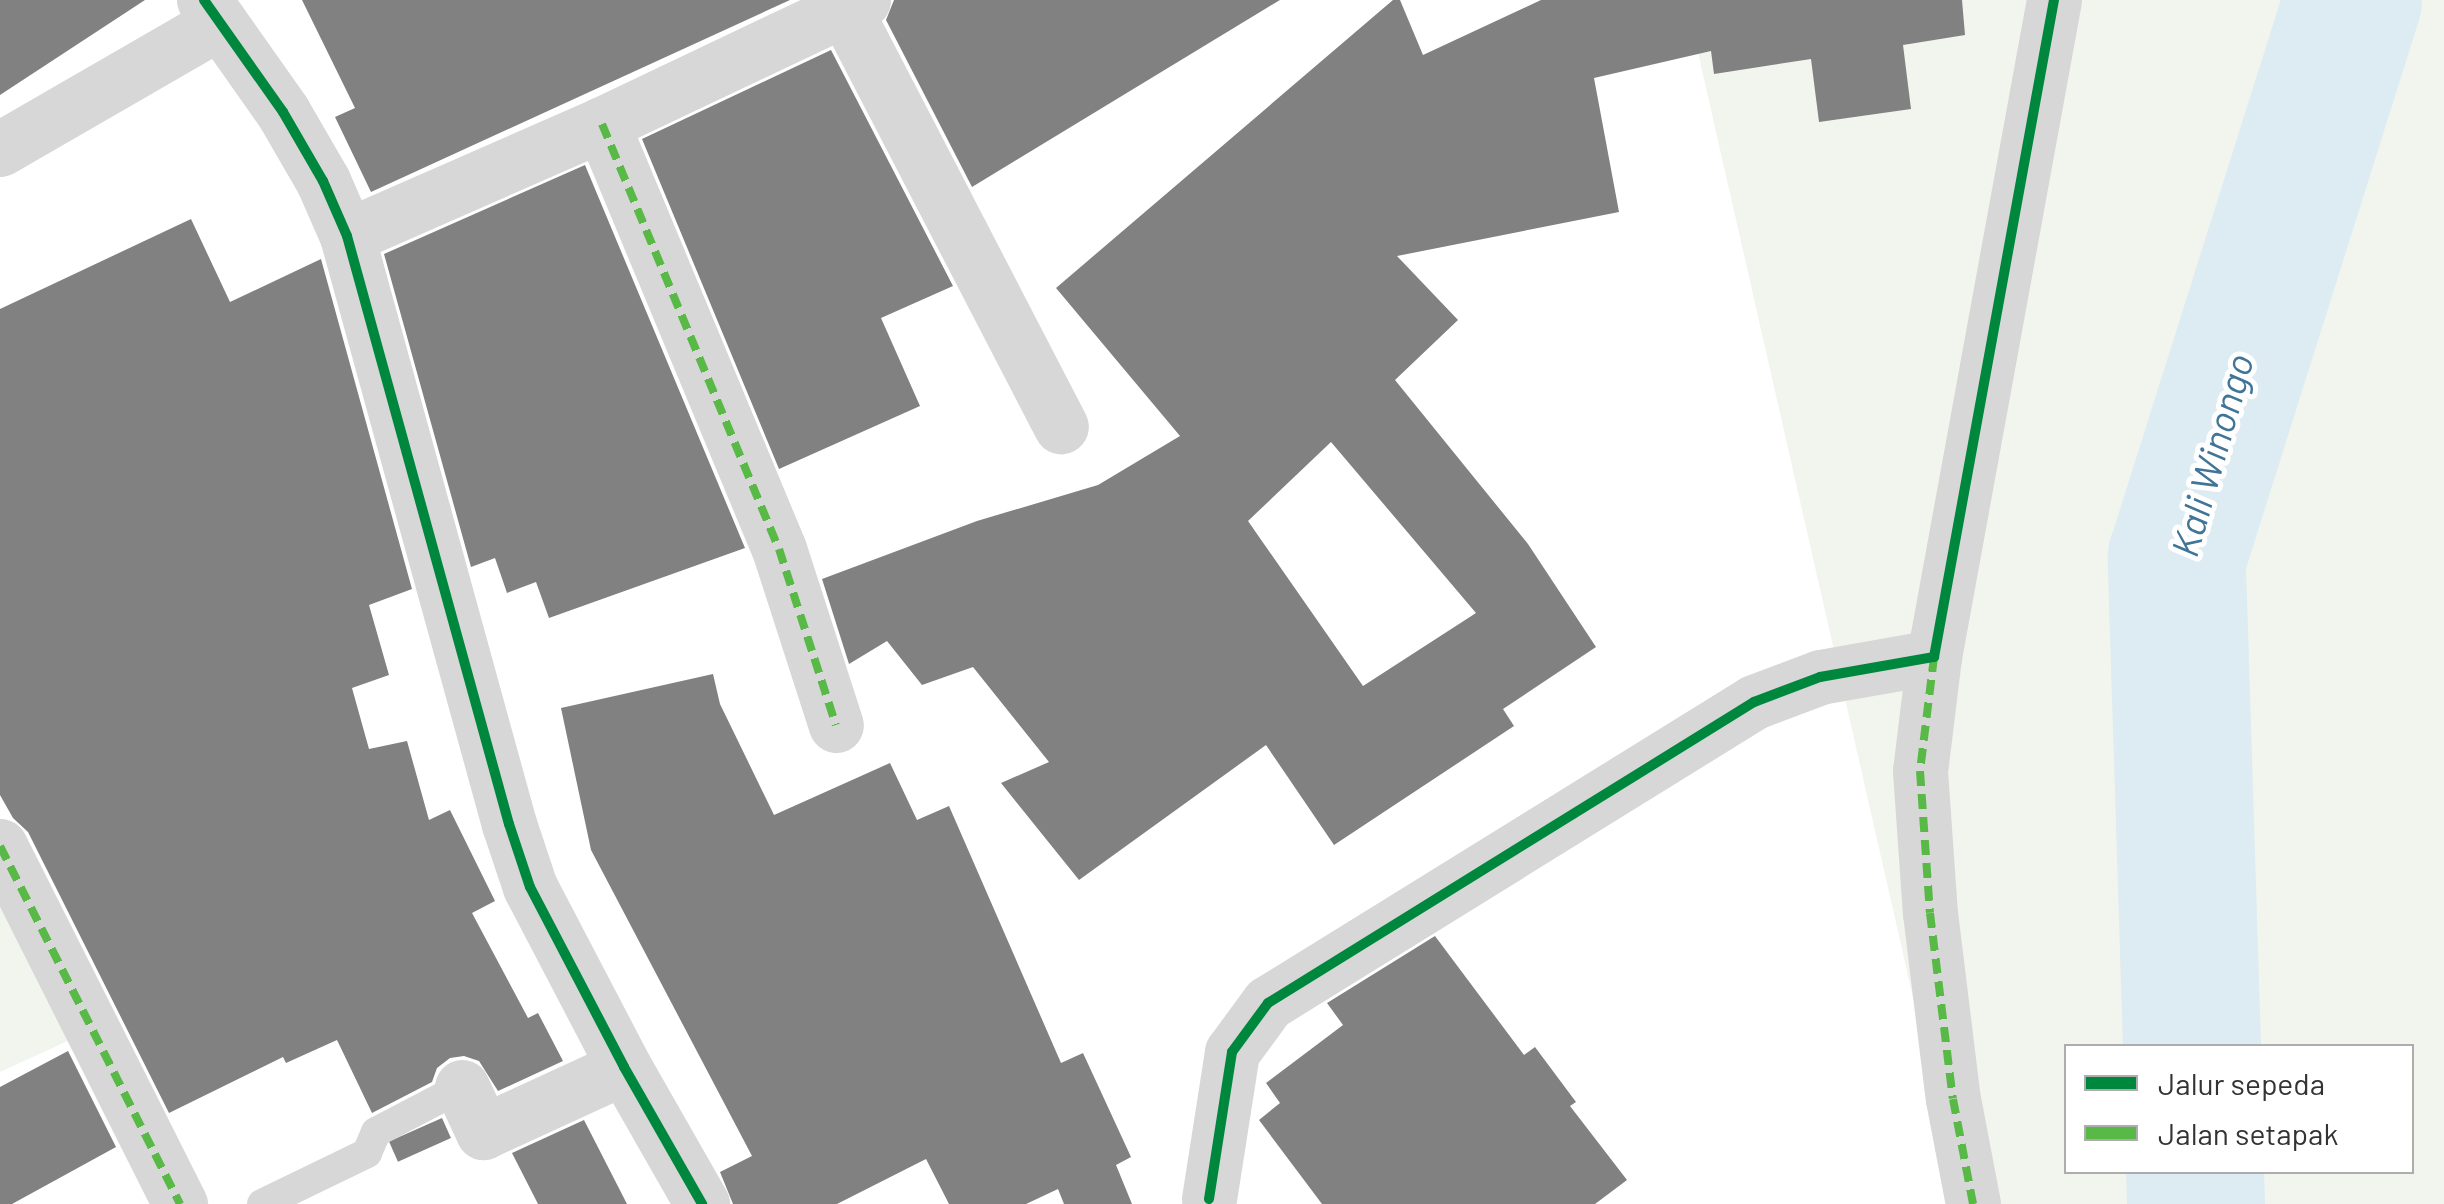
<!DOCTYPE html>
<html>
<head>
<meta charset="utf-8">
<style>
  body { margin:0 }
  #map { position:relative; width:2444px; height:1204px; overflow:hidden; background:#fff; font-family:Barlow,sans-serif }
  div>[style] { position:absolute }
  .green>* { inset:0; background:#f1f5ed }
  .river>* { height:138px; margin:-69px; padding:0 69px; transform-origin:69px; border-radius:69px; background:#ddebf3 }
  .building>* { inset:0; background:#818181; transform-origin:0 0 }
  .service>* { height:30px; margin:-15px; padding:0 15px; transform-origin:15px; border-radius:15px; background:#d7d7d7 }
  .minor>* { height:55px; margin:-27.5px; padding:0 27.5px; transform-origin:27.5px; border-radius:27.5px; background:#d7d7d7 }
  .quiet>* { height:8px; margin-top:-4px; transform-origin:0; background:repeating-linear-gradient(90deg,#58b947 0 15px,transparent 0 23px) }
  .cycleway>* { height:10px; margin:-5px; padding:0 5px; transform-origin:5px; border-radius:5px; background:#00873e }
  span { translate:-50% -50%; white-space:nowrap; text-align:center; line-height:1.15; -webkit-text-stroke:10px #fff; paint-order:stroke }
  .water-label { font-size:38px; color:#3f7597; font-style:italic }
  .legend { position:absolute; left:2064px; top:1044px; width:350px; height:130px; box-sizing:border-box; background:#fff; border:2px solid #adadad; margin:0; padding:12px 18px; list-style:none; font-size:30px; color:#333 }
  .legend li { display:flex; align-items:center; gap:20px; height:50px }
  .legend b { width:50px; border:2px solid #adadad }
</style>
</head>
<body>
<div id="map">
  <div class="green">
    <i style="clip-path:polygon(evenodd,1686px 0,2444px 0,2444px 1204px,1960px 1204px,1686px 0,2066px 1046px,2412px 1046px,2412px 1172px,2066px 1172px,2066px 1046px)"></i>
    <i style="clip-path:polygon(0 897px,72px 1039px,0 1072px)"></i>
  </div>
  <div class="river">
    <i style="left:2192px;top:1046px;width:488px;rotate:-91.8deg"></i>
    <i style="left:2177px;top:558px;width:585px;rotate:-72.49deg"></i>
    <i style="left:2195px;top:1172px;width:32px;rotate:88deg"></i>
  </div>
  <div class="building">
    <i style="clip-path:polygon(0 0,145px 0,0 95px)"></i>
    <i style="clip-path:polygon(302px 0,790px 0,371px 192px,335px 117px,355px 108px)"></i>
    <i style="clip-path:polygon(894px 0,1280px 0,972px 187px,886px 20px)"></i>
    <i style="clip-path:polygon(evenodd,1393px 0,1400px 0,1423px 55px,1541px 0,1962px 0,1965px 35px,1903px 45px,1911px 109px,1819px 122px,1811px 59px,1714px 74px,1711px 51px,1594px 78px,1619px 212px,1397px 256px,1458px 320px,1395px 380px,1528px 544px,1596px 647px,1503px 709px,1514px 726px,1334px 845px,1266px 745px,1079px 880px,1001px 783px,1049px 762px,973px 667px,922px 685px,887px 641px,849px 664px,822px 579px,977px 521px,1098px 485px,1180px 436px,1056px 288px,1393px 0,1331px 442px,1476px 613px,1363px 686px,1248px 521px,1331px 442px)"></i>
    <i style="clip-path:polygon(831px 50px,953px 286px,881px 318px,920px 406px,779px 469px,642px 139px)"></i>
    <i style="clip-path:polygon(585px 165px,745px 548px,549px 618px,536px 582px,507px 593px,495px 558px,471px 567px,384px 254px)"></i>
    <i style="clip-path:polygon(191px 219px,230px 302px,321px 259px,412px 589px,369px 605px,389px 675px,352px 688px,369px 749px,407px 741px,429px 820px,450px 810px,495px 901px,472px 913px,528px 1018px,538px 1013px,563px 1061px,498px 1091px,479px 1061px,464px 1056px,450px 1058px,437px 1068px,432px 1082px,372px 1113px,337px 1040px,286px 1063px,283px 1057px,169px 1113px,28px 832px,13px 818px,0 795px,0 309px)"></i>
    <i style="clip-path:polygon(713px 674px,720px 704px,774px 815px,890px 763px,917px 820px,949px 806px,1061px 1063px,1083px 1053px,1131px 1157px,1116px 1165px,1132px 1204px,1064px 1204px,1058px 1189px,1026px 1204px,949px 1204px,926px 1159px,837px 1204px,733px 1204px,720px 1172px,752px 1156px,591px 850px,561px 708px)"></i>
    <i style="clip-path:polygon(1435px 936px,1524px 1055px,1535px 1047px,1576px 1102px,1570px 1106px,1627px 1180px,1595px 1204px,1322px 1204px,1259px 1120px,1280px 1103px,1266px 1083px,1343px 1025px,1327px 1003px)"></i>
    <i style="clip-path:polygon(68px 1051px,116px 1147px,12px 1204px,0 1204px,0 1087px)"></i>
    <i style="left:442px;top:1118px;width:22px;height:58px;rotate:66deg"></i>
    <i style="clip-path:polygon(584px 1120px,627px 1204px,538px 1204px,512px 1153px)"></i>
  </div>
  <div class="service">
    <i style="left:262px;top:1204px;width:117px;rotate:-25.9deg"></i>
    <i style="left:367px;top:1153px;width:23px;rotate:-67deg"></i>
    <i style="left:376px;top:1132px;width:97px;rotate:-27.6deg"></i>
  </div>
  <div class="minor">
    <i style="left:204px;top:0;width:137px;rotate:54.8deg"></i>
    <i style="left:283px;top:112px;width:80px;rotate:59.9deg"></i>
    <i style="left:323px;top:181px;width:60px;rotate:66.4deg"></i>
    <i style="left:347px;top:236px;width:610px;rotate:74.6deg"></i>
    <i style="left:509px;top:824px;width:66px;rotate:71.6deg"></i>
    <i style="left:530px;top:887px;width:203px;rotate:62.4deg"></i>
    <i style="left:624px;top:1067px;width:158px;rotate:60.3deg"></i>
    <i style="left:845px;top:10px;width:469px;rotate:62.6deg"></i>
    <i style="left:602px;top:124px;width:460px;rotate:67.4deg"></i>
    <i style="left:779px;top:549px;width:185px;rotate:72.1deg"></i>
    <i style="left:0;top:149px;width:252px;rotate:-30deg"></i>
    <i style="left:347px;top:236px;width:279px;rotate:-23.7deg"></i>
    <i style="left:602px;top:124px;width:289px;rotate:-25.4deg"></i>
    <i style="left:1934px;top:657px;width:115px;rotate:97deg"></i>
    <i style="left:1920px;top:771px;width:142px;rotate:86deg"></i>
    <i style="left:1930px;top:913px;width:187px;rotate:83deg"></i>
    <i style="left:1953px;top:1099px;width:107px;rotate:79.2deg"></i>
    <i style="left:0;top:846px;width:401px;rotate:63.3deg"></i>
    <i style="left:462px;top:1087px;width:50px;rotate:65deg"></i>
    <i style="left:483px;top:1132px;width:155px;rotate:-24.7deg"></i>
    <i style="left:1209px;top:1199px;width:149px;rotate:-81.1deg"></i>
    <i style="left:1232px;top:1052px;width:61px;rotate:-53.7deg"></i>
    <i style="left:1268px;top:1003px;width:572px;rotate:-31.77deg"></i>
    <i style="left:1754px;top:702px;width:71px;rotate:-20.7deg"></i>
    <i style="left:1820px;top:677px;width:116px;rotate:-10deg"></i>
    <i style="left:1934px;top:657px;width:668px;rotate:-79.65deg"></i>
  </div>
  <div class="quiet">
    <i style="left:602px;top:124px;width:460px;rotate:67.4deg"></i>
    <i style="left:779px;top:549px;width:185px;rotate:72.1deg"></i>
    <i style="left:1934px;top:657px;width:115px;rotate:97deg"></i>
    <i style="left:1920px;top:771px;width:142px;rotate:86deg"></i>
    <i style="left:1930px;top:913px;width:187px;rotate:83deg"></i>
    <i style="left:1953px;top:1099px;width:107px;rotate:79.2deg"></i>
    <i style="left:0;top:846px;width:401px;rotate:63.3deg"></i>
  </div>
  <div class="cycleway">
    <i style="left:204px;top:0;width:137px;rotate:54.8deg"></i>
    <i style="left:283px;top:112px;width:80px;rotate:59.9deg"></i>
    <i style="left:323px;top:181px;width:60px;rotate:66.4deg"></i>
    <i style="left:347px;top:236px;width:610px;rotate:74.6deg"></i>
    <i style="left:509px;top:824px;width:66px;rotate:71.6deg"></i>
    <i style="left:530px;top:887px;width:203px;rotate:62.4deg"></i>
    <i style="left:624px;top:1067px;width:158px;rotate:60.3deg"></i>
    <i style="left:1209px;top:1199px;width:149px;rotate:-81.1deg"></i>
    <i style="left:1232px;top:1052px;width:61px;rotate:-53.7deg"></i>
    <i style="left:1268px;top:1003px;width:572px;rotate:-31.77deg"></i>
    <i style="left:1754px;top:702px;width:71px;rotate:-20.7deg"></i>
    <i style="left:1820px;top:677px;width:116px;rotate:-10deg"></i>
    <i style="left:1934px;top:657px;width:668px;rotate:-79.65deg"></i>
  </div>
  <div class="water-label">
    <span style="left:2212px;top:455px;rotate:-74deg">Kali Winongo</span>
  </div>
  <ul class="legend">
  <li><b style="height:12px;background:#00873e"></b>Jalur sepeda</li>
  <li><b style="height:12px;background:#58b947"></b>Jalan setapak</li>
  </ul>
</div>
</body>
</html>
